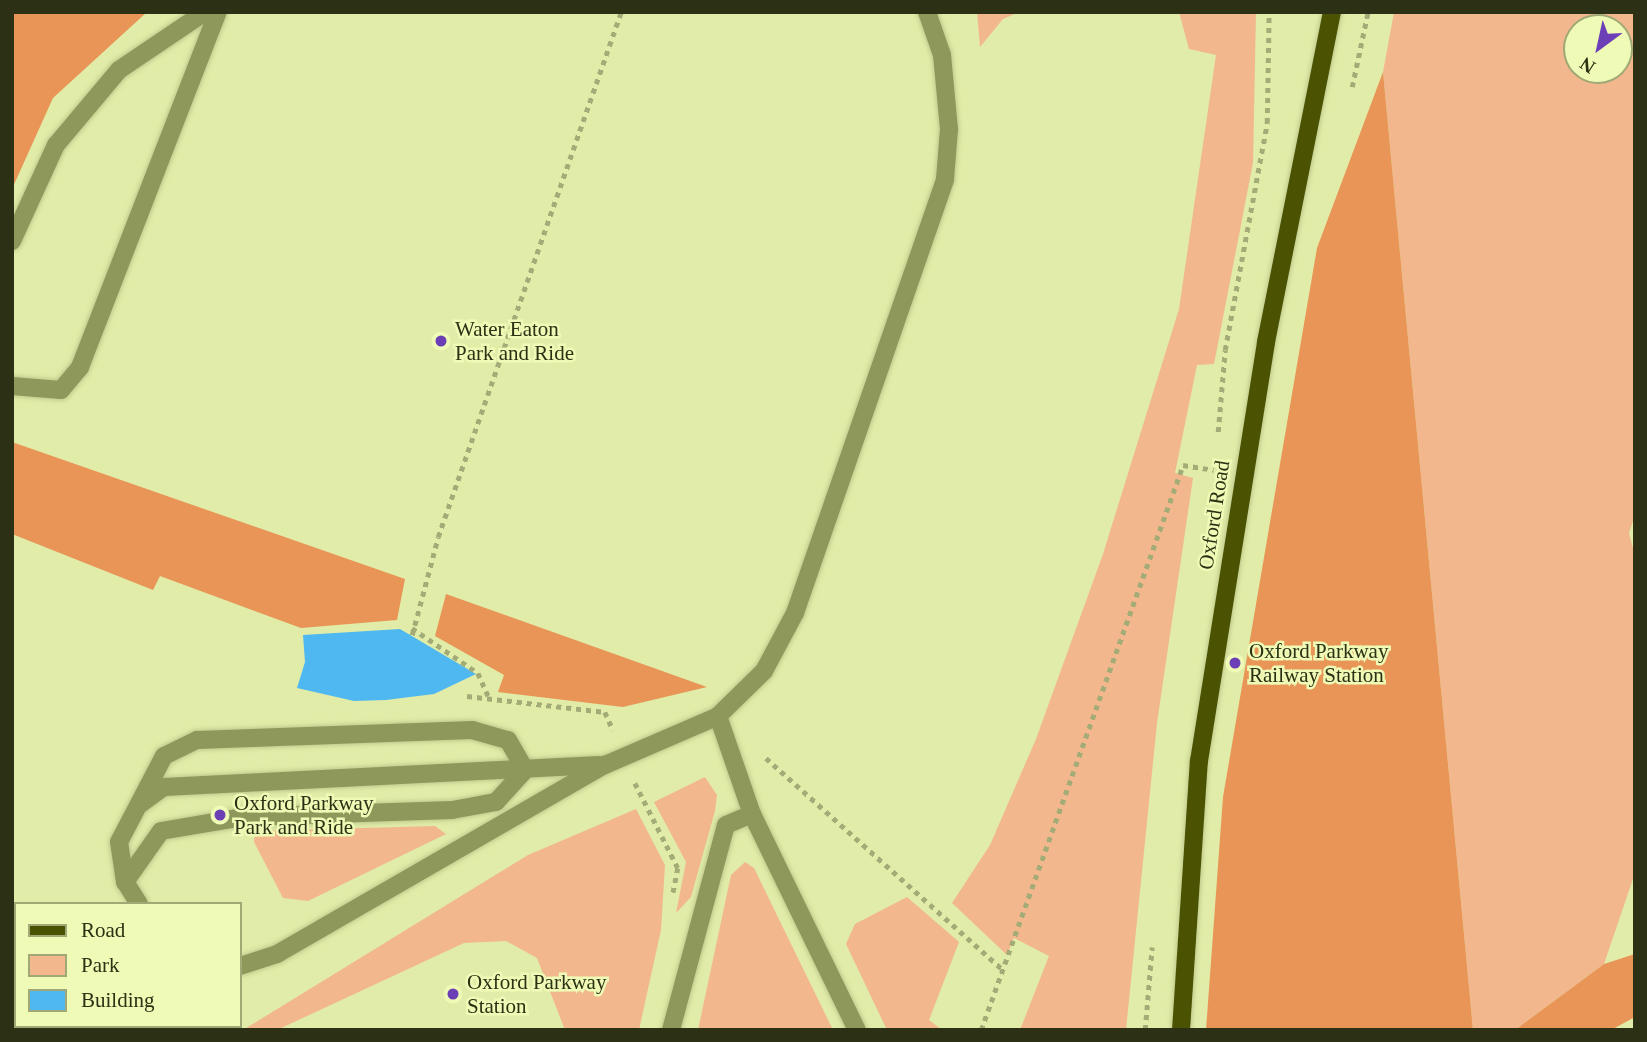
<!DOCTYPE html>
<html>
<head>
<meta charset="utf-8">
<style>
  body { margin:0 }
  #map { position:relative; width:1647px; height:1042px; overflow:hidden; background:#e1eca8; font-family:Georgia,serif }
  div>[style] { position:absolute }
  .green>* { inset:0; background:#f2b78d }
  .forest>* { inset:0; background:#e89557 }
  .building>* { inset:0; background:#4fb8f1 }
  .path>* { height:4.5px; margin-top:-2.25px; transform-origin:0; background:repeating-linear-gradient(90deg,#a3ac76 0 5px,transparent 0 10px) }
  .roads { filter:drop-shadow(0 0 2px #c0ca8d) drop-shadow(0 0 2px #c0ca8d) }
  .lane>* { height:18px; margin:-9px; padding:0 9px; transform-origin:9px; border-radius:9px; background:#8e985b }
  .primary>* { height:18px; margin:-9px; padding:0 9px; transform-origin:9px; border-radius:9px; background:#4b5302 }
  .dots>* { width:19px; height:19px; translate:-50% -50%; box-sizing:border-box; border:4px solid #eefab5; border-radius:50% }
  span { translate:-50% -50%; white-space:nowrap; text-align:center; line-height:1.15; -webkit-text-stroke:5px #eefab5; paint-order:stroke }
  .poi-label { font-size:21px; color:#2c3014 }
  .left { translate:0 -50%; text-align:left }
  .street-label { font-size:21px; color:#2c3014 }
  .frame { position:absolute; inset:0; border:14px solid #2c3014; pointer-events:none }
  .legend { position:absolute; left:14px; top:902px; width:228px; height:126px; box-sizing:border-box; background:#eefab5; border:2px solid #a0a975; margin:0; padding:9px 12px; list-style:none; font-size:21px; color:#2c3014 }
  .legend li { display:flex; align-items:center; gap:14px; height:35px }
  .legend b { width:35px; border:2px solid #a0a975 }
  .north { position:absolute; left:1563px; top:14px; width:70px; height:70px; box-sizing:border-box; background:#eefab5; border:2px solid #a0a975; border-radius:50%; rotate:213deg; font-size:19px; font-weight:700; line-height:28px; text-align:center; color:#2c3014 }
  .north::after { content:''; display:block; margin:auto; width:24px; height:32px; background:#6c3fb7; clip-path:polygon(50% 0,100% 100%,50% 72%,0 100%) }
</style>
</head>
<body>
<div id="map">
  <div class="green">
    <i style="clip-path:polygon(977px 12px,1019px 12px,1003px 19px,980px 47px)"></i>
    <i style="clip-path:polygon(1179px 12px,1256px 12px,1253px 163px,1214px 364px,1197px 365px,1175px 473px,1193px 478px,1157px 723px,1126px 1030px,1020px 1030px,1049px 956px,1014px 938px,1007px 955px,952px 903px,990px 845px,1036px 739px,1103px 554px,1179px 309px,1216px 55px,1189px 49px)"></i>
    <i style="clip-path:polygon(evenodd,1394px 12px,1635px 12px,1635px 515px,1629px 533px,1635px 556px,1635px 873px,1604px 964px,1515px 1030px,1473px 1030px,1383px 72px,1394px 12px,1577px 28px,1619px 28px,1619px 70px,1577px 70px,1577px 28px)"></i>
    <i style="clip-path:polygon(705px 777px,717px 795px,715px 811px,691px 897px,676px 913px,686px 862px,654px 802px)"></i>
    <i style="clip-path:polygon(636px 809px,665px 865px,661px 930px,639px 1030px,565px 1030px,537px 958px,506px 941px,464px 943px,277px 1030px,243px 1030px,528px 855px)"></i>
    <i style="clip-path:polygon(435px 826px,446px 834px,308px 901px,283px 898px,254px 842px,255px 831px)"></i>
    <i style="clip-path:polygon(745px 862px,754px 868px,833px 1030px,698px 1030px,731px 875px)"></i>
    <i style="clip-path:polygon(907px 897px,959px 942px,929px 1020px,942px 1030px,887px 1030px,846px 944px,855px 924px)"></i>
  </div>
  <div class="forest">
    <i style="clip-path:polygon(12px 12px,147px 12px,53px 98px,12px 189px)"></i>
    <i style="clip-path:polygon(1383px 72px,1473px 1030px,1206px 1030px,1223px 797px,1317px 248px)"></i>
    <i style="clip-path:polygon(12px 442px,405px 579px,397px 620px,301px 628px,160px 576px,153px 590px,12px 534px)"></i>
    <i style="clip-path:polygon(446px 594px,707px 687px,623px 707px,498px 692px,504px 675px,435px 636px)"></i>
    <i style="clip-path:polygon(1635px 954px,1635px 1017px,1611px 1030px,1515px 1030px,1604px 964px)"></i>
  </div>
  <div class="building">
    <i style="clip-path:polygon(400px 629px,476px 674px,434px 694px,386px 700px,354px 701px,297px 688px,305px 662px,303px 635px)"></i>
  </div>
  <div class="path">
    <i style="left:1352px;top:87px;width:77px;rotate:-78deg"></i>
    <i style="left:1218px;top:432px;width:82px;rotate:-85.1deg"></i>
    <i style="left:1225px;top:350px;width:231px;rotate:-79.5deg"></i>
    <i style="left:1267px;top:123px;width:111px;rotate:-89deg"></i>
    <i style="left:412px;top:628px;width:80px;rotate:34.3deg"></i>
    <i style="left:478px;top:673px;width:27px;rotate:66deg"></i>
    <i style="left:412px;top:635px;width:101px;rotate:-75.1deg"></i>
    <i style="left:438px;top:537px;width:556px;rotate:-70.78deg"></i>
    <i style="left:467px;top:696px;width:139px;rotate:6.6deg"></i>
    <i style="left:605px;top:712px;width:20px;rotate:66deg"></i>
    <i style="left:766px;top:758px;width:317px;rotate:41.8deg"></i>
    <i style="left:635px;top:783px;width:95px;rotate:63.2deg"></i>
    <i style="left:678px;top:868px;width:25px;rotate:101deg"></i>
    <i style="left:981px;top:1030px;width:600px;rotate:-70.33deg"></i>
    <i style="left:1183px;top:465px;width:31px;rotate:9deg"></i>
    <i style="left:1145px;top:1030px;width:83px;rotate:-85.2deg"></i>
  </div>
  <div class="roads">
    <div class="lane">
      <i style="left:12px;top:241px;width:106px;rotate:-65.4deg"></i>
      <i style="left:56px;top:145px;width:98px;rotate:-50deg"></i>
      <i style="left:119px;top:70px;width:104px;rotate:-34deg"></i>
      <i style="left:12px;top:386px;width:49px;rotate:4.7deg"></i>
      <i style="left:61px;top:390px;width:30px;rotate:-50deg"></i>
      <i style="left:80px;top:367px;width:381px;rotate:-68.8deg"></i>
      <i style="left:718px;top:716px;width:104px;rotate:70.9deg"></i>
      <i style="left:752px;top:814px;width:240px;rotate:64.1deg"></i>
      <i style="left:139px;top:805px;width:31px;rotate:-36deg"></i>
      <i style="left:164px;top:787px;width:435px;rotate:-2.9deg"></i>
      <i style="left:125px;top:882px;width:62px;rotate:-54.8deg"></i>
      <i style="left:161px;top:831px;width:83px;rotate:-9.7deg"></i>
      <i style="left:243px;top:817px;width:209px;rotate:-1.9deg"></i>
      <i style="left:452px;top:810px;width:45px;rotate:-10.3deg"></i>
      <i style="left:496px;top:802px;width:43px;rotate:-47.8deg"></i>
      <i style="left:139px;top:904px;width:26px;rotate:-122deg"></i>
      <i style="left:125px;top:882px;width:40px;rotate:-98.5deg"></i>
      <i style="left:119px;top:842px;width:97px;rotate:-62.4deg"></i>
      <i style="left:164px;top:756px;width:37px;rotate:-26deg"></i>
      <i style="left:197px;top:740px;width:275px;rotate:-2.1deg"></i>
      <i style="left:472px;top:730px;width:37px;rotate:16deg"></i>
      <i style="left:508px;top:740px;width:34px;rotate:60deg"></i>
      <i style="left:240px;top:966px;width:39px;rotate:-18deg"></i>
      <i style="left:277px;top:954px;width:379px;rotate:-30deg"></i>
      <i style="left:605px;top:765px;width:123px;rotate:-23.4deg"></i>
      <i style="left:718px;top:716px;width:64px;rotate:-44.4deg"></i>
      <i style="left:764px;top:671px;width:66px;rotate:-61.9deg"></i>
      <i style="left:795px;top:613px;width:459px;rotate:-70.9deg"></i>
      <i style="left:945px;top:179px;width:50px;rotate:-85.4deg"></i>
      <i style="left:949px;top:129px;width:74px;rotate:-95.4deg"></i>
      <i style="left:942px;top:55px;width:46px;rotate:-109.2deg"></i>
      <i style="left:671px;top:1030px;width:212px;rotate:-75deg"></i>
      <i style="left:726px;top:825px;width:28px;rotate:-23deg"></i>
    </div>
    <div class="primary">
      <i style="left:1181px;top:1030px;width:270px;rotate:-86.2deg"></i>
      <i style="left:1199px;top:761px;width:424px;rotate:-80.9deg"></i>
      <i style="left:1266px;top:342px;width:337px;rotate:-78.7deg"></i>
    </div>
  </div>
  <div class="dots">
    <i style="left:441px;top:341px;background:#6c3fb7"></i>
    <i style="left:1235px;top:663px;background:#6c3fb7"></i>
    <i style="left:220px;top:815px;background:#6c3fb7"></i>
    <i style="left:453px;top:994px;background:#6c3fb7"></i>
  </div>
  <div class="poi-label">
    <span class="left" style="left:455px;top:341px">Water Eaton<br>Park and Ride</span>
    <span class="left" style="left:1249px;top:663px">Oxford Parkway<br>Railway Station</span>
    <span class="left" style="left:234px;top:815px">Oxford Parkway<br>Park and Ride</span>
    <span class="left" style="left:467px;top:994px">Oxford Parkway<br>Station</span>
  </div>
  <div class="street-label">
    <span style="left:1214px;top:515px;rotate:-81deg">Oxford Road</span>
  </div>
  <div class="frame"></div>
  <ul class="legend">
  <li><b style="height:9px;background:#4b5302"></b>Road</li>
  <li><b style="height:19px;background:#f2b78d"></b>Park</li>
  <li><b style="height:19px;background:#4fb8f1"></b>Building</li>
  </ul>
  <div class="north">N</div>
</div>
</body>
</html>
